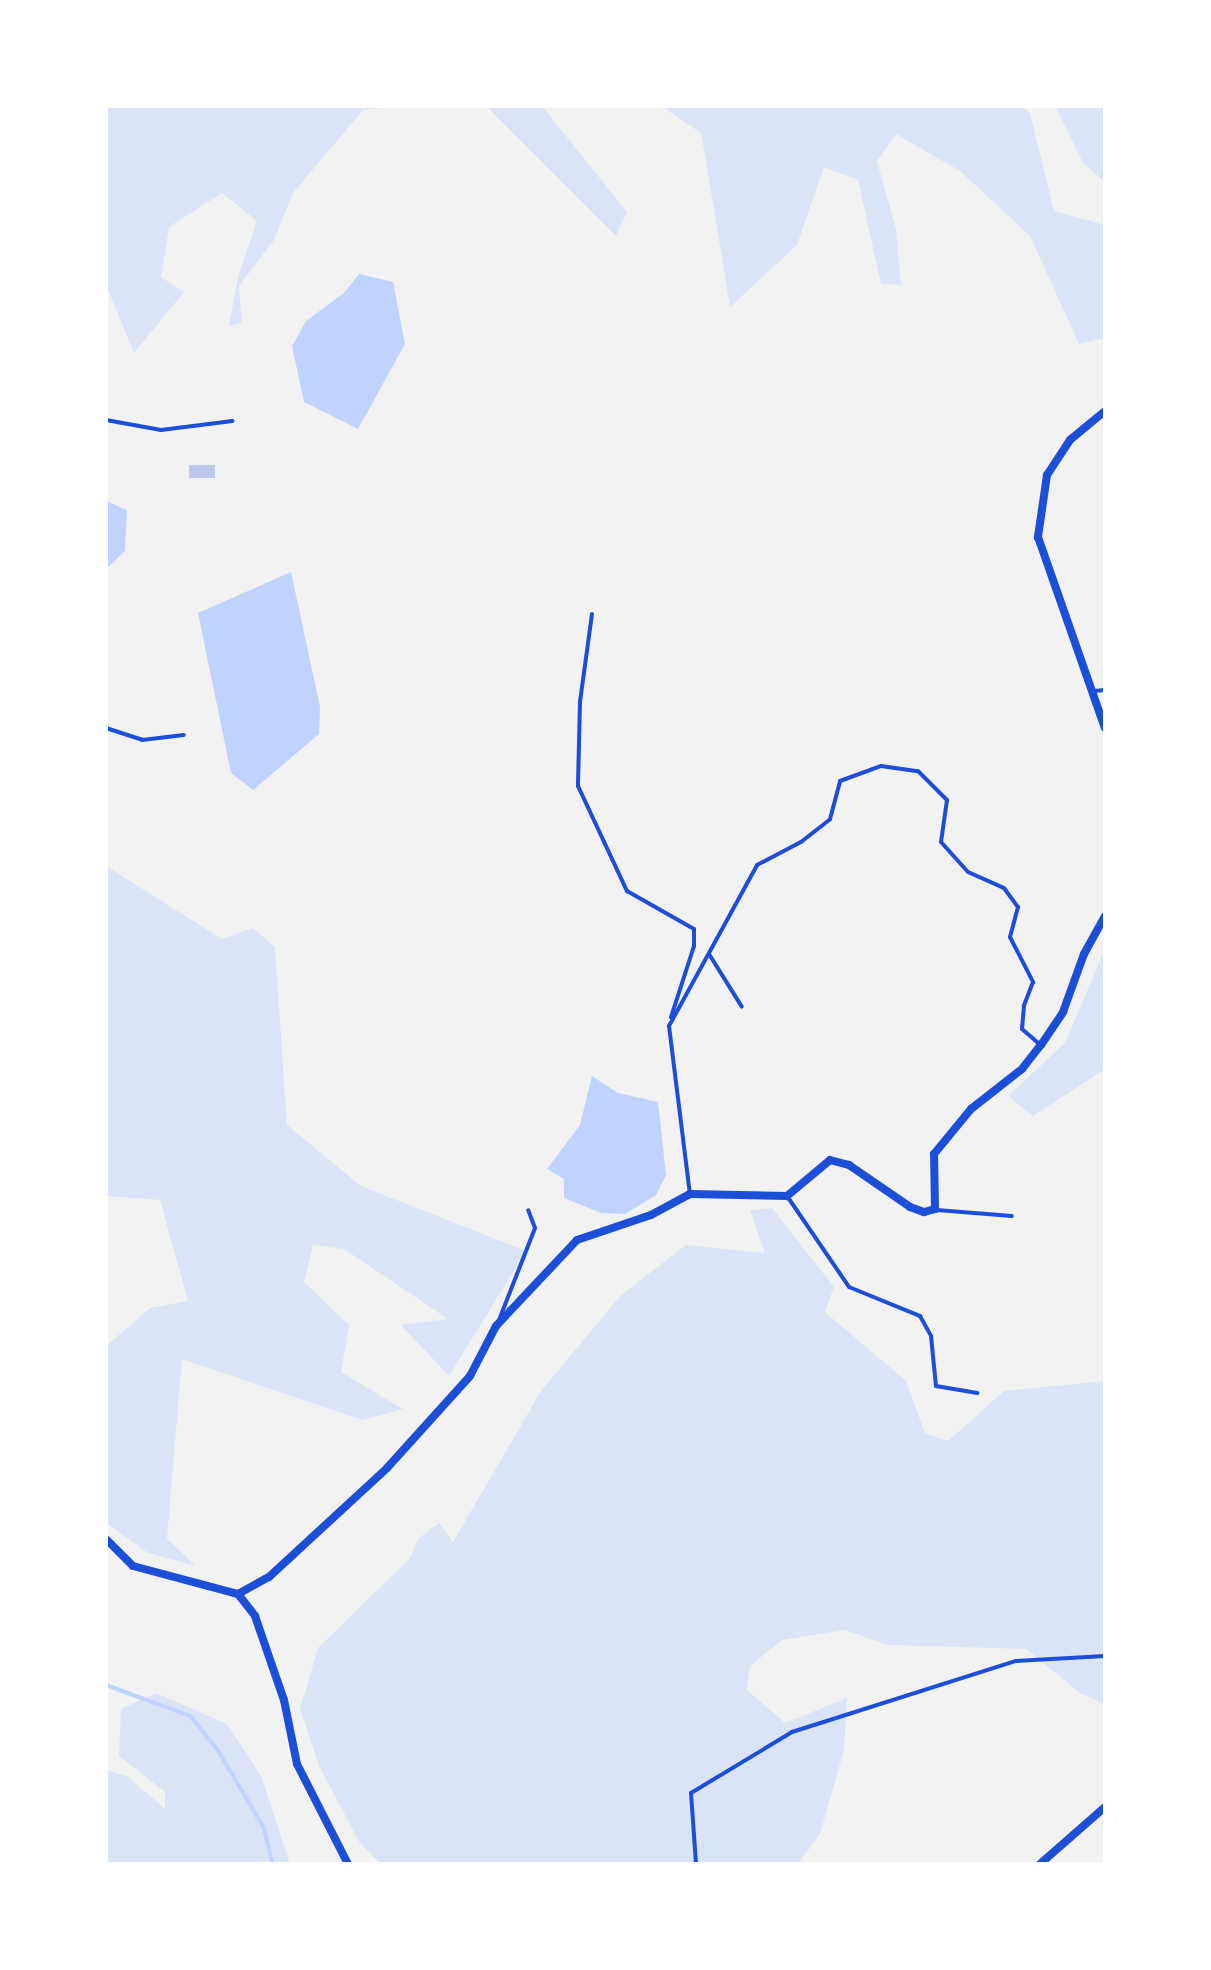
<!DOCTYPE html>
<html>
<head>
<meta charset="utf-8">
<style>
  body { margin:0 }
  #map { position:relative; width:1211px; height:1970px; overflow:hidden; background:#f2f2f2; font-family:"Asap Condensed",sans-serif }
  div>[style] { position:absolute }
  .green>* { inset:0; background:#dbe4f7 }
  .water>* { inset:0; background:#bfd3fe }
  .stream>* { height:4px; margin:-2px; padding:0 2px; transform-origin:2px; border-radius:2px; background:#bfd3fe }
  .building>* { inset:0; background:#bdc9ec; transform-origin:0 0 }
  .service>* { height:4px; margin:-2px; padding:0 2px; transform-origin:2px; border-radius:2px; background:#1d4ed8 }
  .minor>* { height:8px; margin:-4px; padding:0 4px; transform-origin:4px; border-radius:4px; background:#1d4ed8 }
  span { translate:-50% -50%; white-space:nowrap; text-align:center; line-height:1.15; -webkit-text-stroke:8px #fff; paint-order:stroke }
  .frame { position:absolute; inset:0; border:108px solid #fff; pointer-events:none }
</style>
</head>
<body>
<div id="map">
  <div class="green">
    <i style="clip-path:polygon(106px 106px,400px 106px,363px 110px,293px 193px,274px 240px,239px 286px,242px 323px,229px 326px,239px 273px,257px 221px,222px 193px,169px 227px,161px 277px,184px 292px,134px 353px,106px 285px)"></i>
    <i style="clip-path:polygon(486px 106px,542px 106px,627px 212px,616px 236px)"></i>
    <i style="clip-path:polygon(661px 106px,1021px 106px,1030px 113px,1054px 211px,1105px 225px,1105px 338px,1079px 344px,1030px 236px,960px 171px,896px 134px,877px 161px,896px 229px,901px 285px,881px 284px,858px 180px,824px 167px,797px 245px,730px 307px,701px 133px)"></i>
    <i style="clip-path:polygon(1055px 106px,1105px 106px,1105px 182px,1083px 163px)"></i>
    <i style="clip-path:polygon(106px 866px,222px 939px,253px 928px,275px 947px,287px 1125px,361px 1186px,526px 1251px,449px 1376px,401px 1325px,448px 1319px,344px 1249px,313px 1245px,304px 1282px,349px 1325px,341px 1372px,403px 1409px,362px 1420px,182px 1359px,167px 1539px,196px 1566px,148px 1553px,106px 1523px,106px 1346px,150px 1308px,188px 1301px,160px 1200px,106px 1196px)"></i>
    <i style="clip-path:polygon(1105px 949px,1105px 1069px,1033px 1116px,1008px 1096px,1065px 1043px)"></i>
    <i style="clip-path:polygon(772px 1208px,834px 1287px,825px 1312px,906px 1381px,925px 1433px,948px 1441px,1004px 1391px,1105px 1381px,1104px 1704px,1080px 1693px,1026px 1649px,888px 1645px,845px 1630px,782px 1640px,750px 1666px,747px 1690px,785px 1723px,847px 1698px,844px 1750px,820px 1834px,798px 1864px,381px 1864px,360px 1843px,319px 1766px,300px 1709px,318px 1648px,410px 1558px,419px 1538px,439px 1523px,453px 1542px,541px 1391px,621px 1295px,686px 1245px,765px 1253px,750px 1210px)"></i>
    <i style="clip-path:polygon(156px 1693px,227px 1724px,261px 1776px,290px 1864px,106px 1864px,106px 1770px,127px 1776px,165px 1809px,165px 1792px,119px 1756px,121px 1709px)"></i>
  </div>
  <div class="water">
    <i style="clip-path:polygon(359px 274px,393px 282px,405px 344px,358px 429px,304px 402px,292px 346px,306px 321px,344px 293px)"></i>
    <i style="clip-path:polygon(106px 501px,127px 510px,125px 551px,106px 569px)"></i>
    <i style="clip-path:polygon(291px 572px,320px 707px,319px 734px,253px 790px,231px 773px,198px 613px)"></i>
    <i style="clip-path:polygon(592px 1076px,618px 1093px,658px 1102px,666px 1175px,656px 1195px,625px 1214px,601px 1213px,564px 1198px,564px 1179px,547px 1169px,580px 1125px)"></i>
  </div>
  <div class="stream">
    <i style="left:106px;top:1685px;width:90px;rotate:20.3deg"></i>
    <i style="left:190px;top:1716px;width:43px;rotate:50.7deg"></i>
    <i style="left:217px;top:1749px;width:92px;rotate:59.3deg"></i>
    <i style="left:264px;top:1828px;width:37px;rotate:77deg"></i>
  </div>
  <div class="building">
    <i style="left:189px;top:465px;width:26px;height:13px"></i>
  </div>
  <div class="service">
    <i style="left:106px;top:420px;width:56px;rotate:10.3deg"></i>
    <i style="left:161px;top:430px;width:72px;rotate:-7.2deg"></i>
    <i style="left:592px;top:614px;width:89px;rotate:97.8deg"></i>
    <i style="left:580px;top:702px;width:84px;rotate:91.4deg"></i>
    <i style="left:578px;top:786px;width:116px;rotate:65deg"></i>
    <i style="left:627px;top:891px;width:77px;rotate:29.6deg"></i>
    <i style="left:694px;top:929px;width:17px;rotate:90deg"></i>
    <i style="left:694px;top:946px;width:75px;rotate:107.9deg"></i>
    <i style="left:1094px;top:691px;width:11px;rotate:-5deg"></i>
    <i style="left:106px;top:728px;width:38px;rotate:18deg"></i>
    <i style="left:142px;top:740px;width:42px;rotate:-6.8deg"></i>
    <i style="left:709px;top:954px;width:62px;rotate:58.1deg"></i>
    <i style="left:669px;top:1026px;width:183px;rotate:-61.3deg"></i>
    <i style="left:757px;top:865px;width:50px;rotate:-27.6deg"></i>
    <i style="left:801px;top:842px;width:37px;rotate:-38deg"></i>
    <i style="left:830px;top:819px;width:39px;rotate:-75deg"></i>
    <i style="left:840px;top:781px;width:44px;rotate:-20.1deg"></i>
    <i style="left:881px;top:766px;width:37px;rotate:8deg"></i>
    <i style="left:918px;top:771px;width:41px;rotate:45deg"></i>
    <i style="left:947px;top:800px;width:42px;rotate:98.1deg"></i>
    <i style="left:941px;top:842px;width:40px;rotate:48deg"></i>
    <i style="left:968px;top:872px;width:39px;rotate:24deg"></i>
    <i style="left:1004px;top:888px;width:24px;rotate:54deg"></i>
    <i style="left:1018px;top:907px;width:31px;rotate:105deg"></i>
    <i style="left:1010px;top:937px;width:51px;rotate:62.9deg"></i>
    <i style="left:1033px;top:982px;width:26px;rotate:111deg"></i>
    <i style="left:1024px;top:1006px;width:23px;rotate:95deg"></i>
    <i style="left:1022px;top:1029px;width:23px;rotate:41deg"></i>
    <i style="left:669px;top:1026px;width:169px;rotate:82.9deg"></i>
    <i style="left:787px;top:1196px;width:110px;rotate:55.7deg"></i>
    <i style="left:849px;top:1287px;width:77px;rotate:22.2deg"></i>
    <i style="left:920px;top:1316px;width:23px;rotate:61deg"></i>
    <i style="left:931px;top:1336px;width:50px;rotate:84.3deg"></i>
    <i style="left:936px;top:1386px;width:42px;rotate:9.7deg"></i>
    <i style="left:937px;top:1210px;width:75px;rotate:4.6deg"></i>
    <i style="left:499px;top:1320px;width:99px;rotate:-68.6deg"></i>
    <i style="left:535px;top:1228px;width:19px;rotate:-111deg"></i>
    <i style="left:696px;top:1864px;width:71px;rotate:-94deg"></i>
    <i style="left:691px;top:1793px;width:118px;rotate:-31.1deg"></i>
    <i style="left:792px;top:1732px;width:235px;rotate:-17.6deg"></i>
    <i style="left:1016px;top:1661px;width:89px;rotate:-3.2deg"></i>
  </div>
  <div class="minor">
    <i style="left:1105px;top:411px;width:45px;rotate:140.4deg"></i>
    <i style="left:1070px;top:440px;width:42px;rotate:123.3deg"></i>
    <i style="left:1047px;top:475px;width:63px;rotate:98.3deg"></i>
    <i style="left:1038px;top:537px;width:202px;rotate:70.7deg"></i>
    <i style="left:106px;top:1539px;width:38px;rotate:45deg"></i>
    <i style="left:133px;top:1566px;width:109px;rotate:14.9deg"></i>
    <i style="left:238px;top:1594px;width:28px;rotate:52deg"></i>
    <i style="left:255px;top:1616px;width:89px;rotate:71deg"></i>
    <i style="left:284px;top:1700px;width:65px;rotate:78.5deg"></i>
    <i style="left:297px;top:1764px;width:112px;rotate:63deg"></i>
    <i style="left:238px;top:1594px;width:35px;rotate:-29deg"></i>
    <i style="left:269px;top:1577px;width:161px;rotate:-42.7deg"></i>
    <i style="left:387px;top:1468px;width:124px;rotate:-47.9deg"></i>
    <i style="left:470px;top:1376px;width:56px;rotate:-62.5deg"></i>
    <i style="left:496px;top:1326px;width:118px;rotate:-46.7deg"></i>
    <i style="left:577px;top:1240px;width:78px;rotate:-18.7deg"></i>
    <i style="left:651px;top:1215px;width:44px;rotate:-28.3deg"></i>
    <i style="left:690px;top:1194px;width:97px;rotate:1.2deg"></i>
    <i style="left:787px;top:1196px;width:56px;rotate:-39.9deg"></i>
    <i style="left:830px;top:1160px;width:20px;rotate:15deg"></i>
    <i style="left:849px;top:1165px;width:74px;rotate:34.5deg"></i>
    <i style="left:910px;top:1207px;width:15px;rotate:20deg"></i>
    <i style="left:924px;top:1212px;width:11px;rotate:-15deg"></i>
    <i style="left:935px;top:1209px;width:55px;rotate:-91deg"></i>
    <i style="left:934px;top:1154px;width:58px;rotate:-50.6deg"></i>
    <i style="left:971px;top:1109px;width:65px;rotate:-38.1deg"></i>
    <i style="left:1022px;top:1069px;width:31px;rotate:-52deg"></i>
    <i style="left:1041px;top:1045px;width:40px;rotate:-56deg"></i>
    <i style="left:1063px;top:1012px;width:62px;rotate:-70.1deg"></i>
    <i style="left:1084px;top:954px;width:43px;rotate:-61.1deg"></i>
    <i style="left:1040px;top:1864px;width:86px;rotate:-41.2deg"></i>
  </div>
  <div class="frame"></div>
</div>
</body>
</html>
